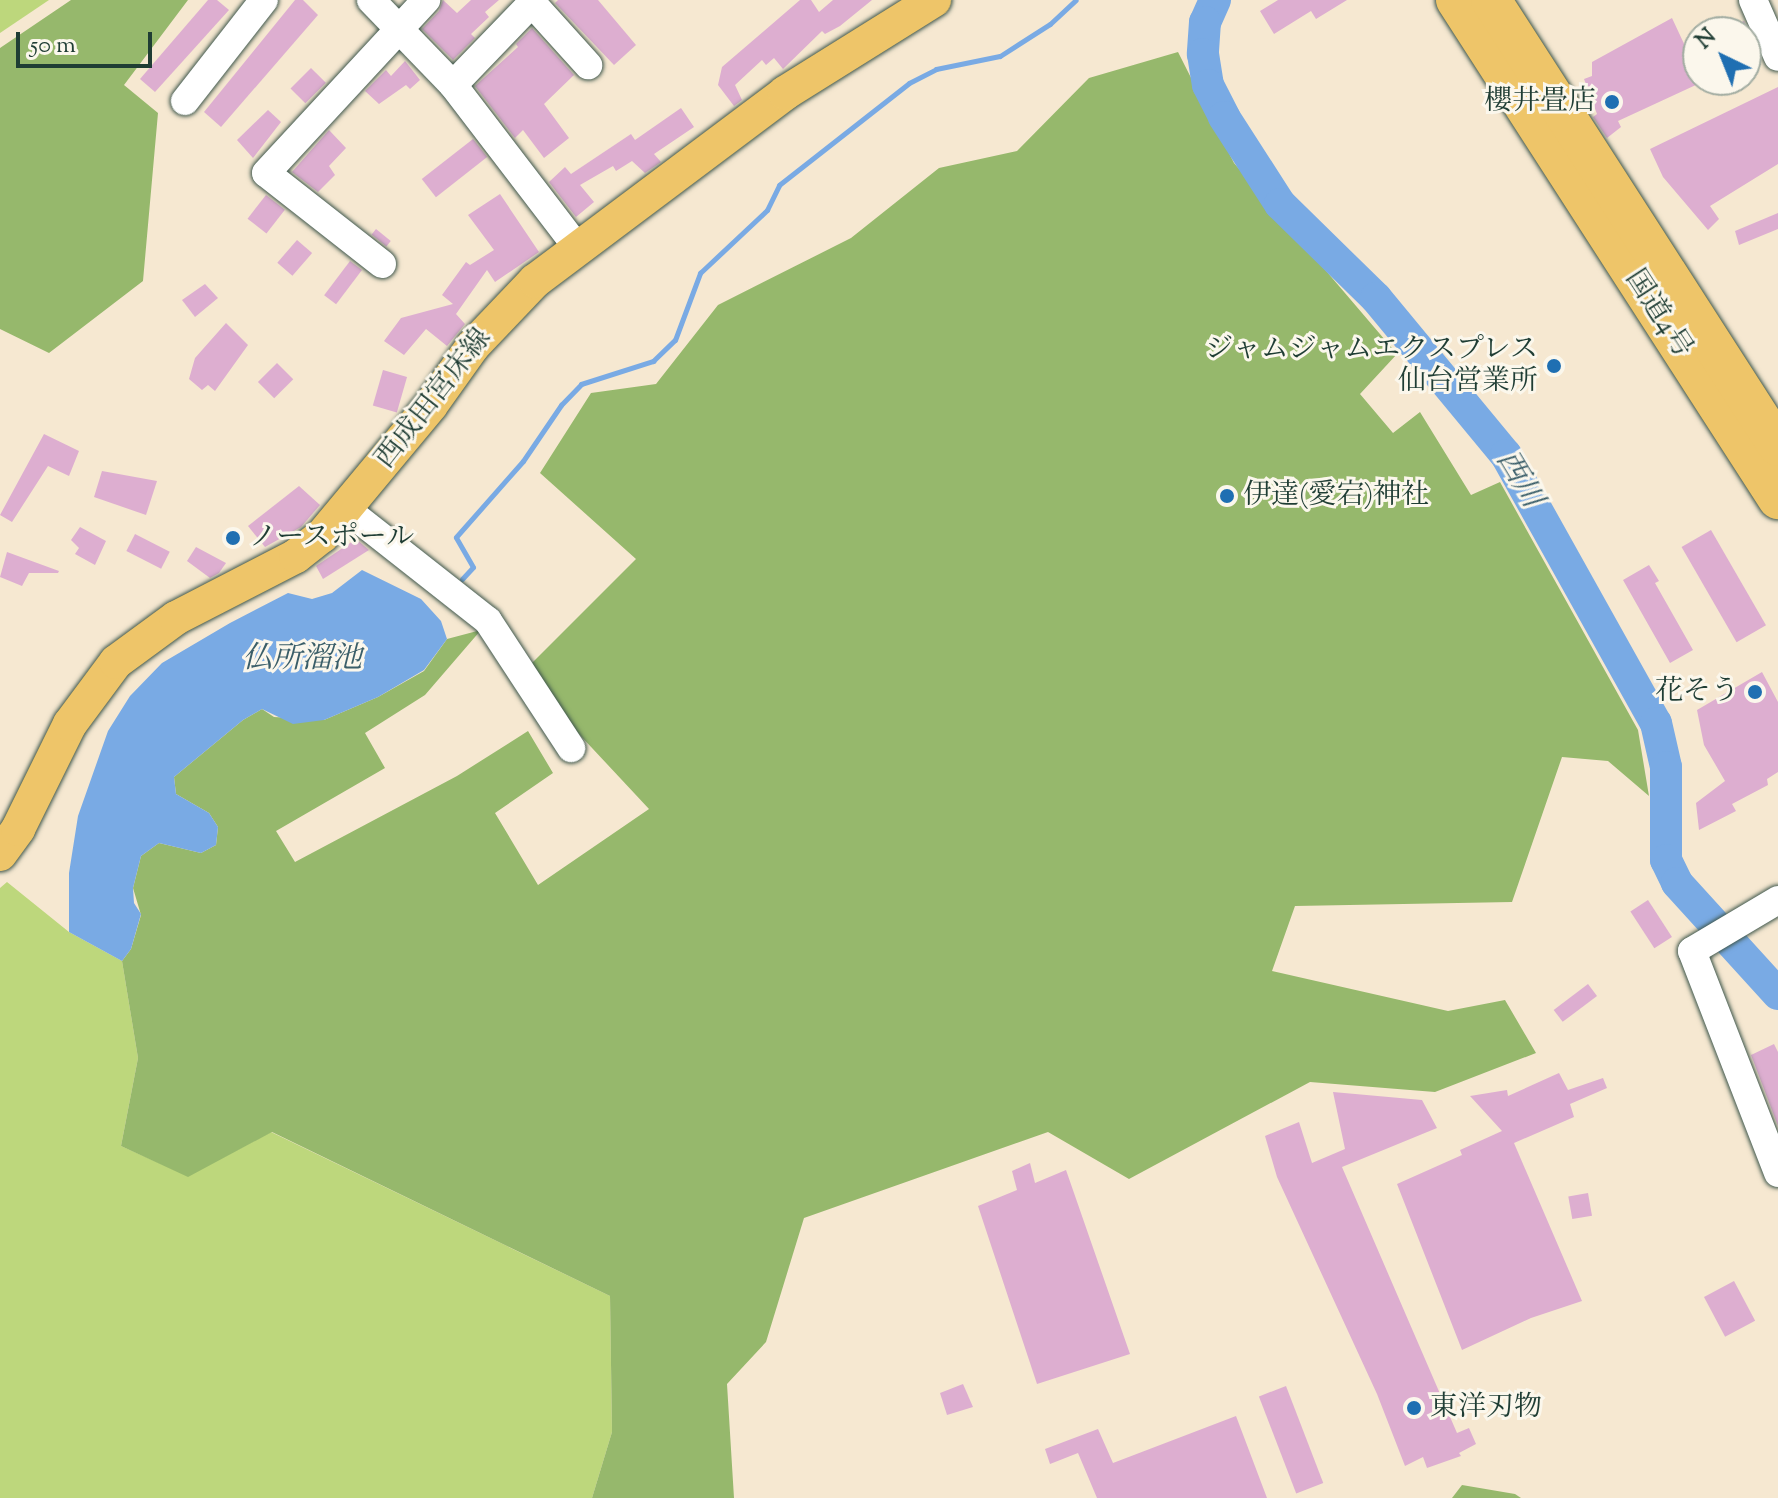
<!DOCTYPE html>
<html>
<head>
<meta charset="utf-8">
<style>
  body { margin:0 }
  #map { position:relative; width:1778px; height:1498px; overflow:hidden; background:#f6e8d1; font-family:"Sorts Mill Goudy","Noto Serif JP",serif }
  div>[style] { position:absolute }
  .green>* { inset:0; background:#bdd77c }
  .forest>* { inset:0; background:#96b86c }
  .water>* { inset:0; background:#79aae4 }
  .stream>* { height:5px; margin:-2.5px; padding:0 2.5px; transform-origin:2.5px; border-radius:2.5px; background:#79aae4 }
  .river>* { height:32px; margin:-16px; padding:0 16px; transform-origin:16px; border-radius:16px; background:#79aae4 }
  .building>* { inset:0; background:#ddaed0; transform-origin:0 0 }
  .roads { filter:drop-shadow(0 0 2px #3f574c) drop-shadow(0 0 2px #3f574c) }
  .minor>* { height:28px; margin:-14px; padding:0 14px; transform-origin:14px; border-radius:14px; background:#fff }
  .major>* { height:34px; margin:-17px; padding:0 17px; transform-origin:17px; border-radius:17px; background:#eec569 }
  .highway>* { height:40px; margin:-20px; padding:0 20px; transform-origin:20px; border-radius:20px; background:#eec569 }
  .dots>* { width:22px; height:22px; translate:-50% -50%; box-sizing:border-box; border:4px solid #fbf7ec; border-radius:50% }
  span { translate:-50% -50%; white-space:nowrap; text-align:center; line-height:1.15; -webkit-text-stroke:6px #fbf7ec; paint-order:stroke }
  .poi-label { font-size:28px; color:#1f3d34 }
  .right { translate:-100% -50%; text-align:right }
  .left { translate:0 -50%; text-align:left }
  .street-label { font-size:28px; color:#1f3d34 }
  .water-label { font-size:30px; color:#3a5e69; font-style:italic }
  .north { position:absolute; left:1682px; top:16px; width:80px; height:80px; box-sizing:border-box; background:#fbf7ec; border:2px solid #a3ada2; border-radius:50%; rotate:317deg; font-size:22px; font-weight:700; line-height:32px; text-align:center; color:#1f3d34 }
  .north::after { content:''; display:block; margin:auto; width:28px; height:36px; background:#1f6fb2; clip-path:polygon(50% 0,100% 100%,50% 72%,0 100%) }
  .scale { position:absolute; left:16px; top:32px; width:136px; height:36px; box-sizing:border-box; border:4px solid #1f3d34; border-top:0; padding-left:10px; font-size:24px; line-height:28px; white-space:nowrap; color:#1f3d34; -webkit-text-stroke:6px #fbf7ec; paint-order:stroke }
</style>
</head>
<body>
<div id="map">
  <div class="green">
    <i style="clip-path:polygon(0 0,49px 0,0 33px)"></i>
    <i style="clip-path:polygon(7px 882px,69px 932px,122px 961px,138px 1058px,121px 1146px,188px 1176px,271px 1132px,610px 1296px,612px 1432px,592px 1498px,0 1498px,0 888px)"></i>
  </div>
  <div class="forest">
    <i style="clip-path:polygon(71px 0,188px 0,124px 85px,158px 113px,143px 281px,49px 353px,0 329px,0 48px)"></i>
    <i style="clip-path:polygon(1178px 52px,1234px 163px,1397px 354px,1360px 394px,1393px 433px,1420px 412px,1471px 495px,1500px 482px,1638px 730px,1649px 796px,1608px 761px,1562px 757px,1512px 902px,1295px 906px,1272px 971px,1448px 1011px,1505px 1000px,1536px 1053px,1435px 1092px,1310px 1082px,1129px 1179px,1048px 1132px,804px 1218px,766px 1342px,727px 1384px,734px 1498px,592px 1498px,612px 1432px,610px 1296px,272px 1132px,188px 1177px,121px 1146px,138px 1058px,122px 961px,131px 949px,141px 915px,133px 888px,141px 856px,159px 843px,201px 853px,216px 845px,218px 827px,209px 813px,176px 794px,174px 777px,243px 720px,262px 709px,274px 717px,324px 720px,378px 697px,424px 671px,447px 639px,481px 630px,425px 695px,365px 733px,385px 768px,276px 831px,295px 862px,457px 776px,528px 731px,553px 773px,495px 813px,538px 885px,649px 809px,522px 673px,636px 559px,540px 473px,591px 393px,656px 384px,718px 305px,851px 238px,939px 168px,1017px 151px,1089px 78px)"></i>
    <i style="clip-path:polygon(1462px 1485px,1515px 1494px,1521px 1498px,1452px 1498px)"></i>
  </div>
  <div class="water">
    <i style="clip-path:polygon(362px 570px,421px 599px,441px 621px,447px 639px,424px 670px,378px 697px,324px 720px,293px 724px,262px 709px,243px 720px,174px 777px,176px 794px,209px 813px,218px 827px,216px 845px,201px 853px,159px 843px,141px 856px,133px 888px,134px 903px,141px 914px,131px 949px,122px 961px,69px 932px,69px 873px,78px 816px,108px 731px,130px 696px,162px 663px,230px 623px,288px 593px,312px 599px,332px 593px)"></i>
  </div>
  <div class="stream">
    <i style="left:462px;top:579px;width:16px;rotate:-47deg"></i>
    <i style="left:473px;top:567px;width:34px;rotate:-120deg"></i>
    <i style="left:456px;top:537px;width:101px;rotate:-48.6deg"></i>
    <i style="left:523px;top:461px;width:68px;rotate:-55.8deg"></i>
    <i style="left:561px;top:405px;width:29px;rotate:-46deg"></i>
    <i style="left:581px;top:384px;width:76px;rotate:-17.7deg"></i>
    <i style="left:653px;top:361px;width:30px;rotate:-44deg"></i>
    <i style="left:675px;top:340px;width:72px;rotate:-69.5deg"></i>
    <i style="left:700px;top:273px;width:92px;rotate:-43.2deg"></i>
    <i style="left:767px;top:210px;width:28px;rotate:-64deg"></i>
    <i style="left:779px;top:185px;width:165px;rotate:-38.1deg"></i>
    <i style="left:909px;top:83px;width:30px;rotate:-27deg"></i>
    <i style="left:936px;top:69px;width:65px;rotate:-11.5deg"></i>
    <i style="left:1000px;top:56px;width:59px;rotate:-32.6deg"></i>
    <i style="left:1050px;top:24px;width:35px;rotate:-43deg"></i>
  </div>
  <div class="river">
    <i style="left:1215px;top:0;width:24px;rotate:114deg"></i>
    <i style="left:1205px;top:22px;width:32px;rotate:94deg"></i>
    <i style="left:1203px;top:54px;width:31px;rotate:81deg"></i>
    <i style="left:1208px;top:85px;width:36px;rotate:63deg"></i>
    <i style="left:1224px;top:117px;width:103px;rotate:57.2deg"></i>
    <i style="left:1280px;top:204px;width:134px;rotate:44.4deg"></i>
    <i style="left:1376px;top:298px;width:204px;rotate:50.4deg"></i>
    <i style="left:1506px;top:455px;width:307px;rotate:60.8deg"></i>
    <i style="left:1656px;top:723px;width:45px;rotate:77.2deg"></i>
    <i style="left:1666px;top:767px;width:93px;rotate:90deg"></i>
    <i style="left:1666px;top:860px;width:25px;rotate:64deg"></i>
    <i style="left:1677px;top:883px;width:150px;rotate:47.7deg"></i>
  </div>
  <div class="building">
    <i style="clip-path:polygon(208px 0,217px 0,229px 10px,155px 92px,140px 79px)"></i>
    <i style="clip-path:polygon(295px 0,303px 0,318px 15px,221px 127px,204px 112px)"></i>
    <i style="clip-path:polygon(443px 0,457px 13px,471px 0,499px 0,485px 12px,489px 17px,471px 34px,475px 38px,453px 60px,422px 29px,439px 11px)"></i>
    <i style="clip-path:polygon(558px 0,598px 0,636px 45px,614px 65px,555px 3px)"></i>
    <i style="clip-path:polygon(800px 0,811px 0,819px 12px,833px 0,872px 0,840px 26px,825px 34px,822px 31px,783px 69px,774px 58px,766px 65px,762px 60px,735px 85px,742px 100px,734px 106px,718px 85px,722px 67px)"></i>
    <i style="clip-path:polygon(1278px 0,1347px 0,1316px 19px,1311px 11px,1274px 34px,1260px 11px)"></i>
    <i style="clip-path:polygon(1672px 18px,1686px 48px,1698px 42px,1698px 84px,1618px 121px,1621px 127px,1607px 138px,1593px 117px,1597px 114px,1584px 79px,1592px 76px,1592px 62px)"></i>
    <i style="clip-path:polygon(1744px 21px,1759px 56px,1746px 61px,1746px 32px,1720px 32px)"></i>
    <i style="clip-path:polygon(532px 28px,574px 75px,544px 104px,569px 138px,544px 158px,523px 130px,515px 138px,475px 86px,518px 47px,516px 44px)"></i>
    <i style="clip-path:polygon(405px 61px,420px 80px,410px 89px,406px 85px,379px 104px,365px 91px,386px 70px,391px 76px)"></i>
    <i style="left:311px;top:68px;width:21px;height:29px;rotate:45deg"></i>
    <i style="clip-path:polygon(1778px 87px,1778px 164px,1710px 206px,1719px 219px,1708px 230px,1663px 177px,1650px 149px)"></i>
    <i style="clip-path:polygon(681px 108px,694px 127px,654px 154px,661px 162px,645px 173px,632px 161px,616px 171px,613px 166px,580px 185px,594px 202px,576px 217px,549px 182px,565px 167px,571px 174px,631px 134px,635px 140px)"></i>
    <i style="clip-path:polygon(268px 110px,281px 122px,253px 158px,237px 140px)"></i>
    <i style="clip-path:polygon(329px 130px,346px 148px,329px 166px,335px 175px,318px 192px,292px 172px)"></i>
    <i style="left:473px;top:139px;width:23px;height:65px;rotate:52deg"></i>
    <i style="clip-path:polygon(500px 194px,539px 252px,495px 282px,487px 270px,456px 314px,465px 324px,447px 346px,426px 329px,404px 355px,384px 341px,401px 318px,453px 304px,442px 295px,466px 262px,470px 265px,494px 250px,468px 215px)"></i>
    <i style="left:266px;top:195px;width:24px;height:30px;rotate:38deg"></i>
    <i style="clip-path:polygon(1778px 213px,1778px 229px,1739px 245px,1735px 231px)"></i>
    <i style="left:376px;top:229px;width:19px;height:7px;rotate:39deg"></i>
    <i style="left:297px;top:240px;width:20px;height:30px;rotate:41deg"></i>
    <i style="left:350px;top:261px;width:15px;height:43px;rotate:37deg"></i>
    <i style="clip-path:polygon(205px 284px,218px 298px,195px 317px,182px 300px)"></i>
    <i style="clip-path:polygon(226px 323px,248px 345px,215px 391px,208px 385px,202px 390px,189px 379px,195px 358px)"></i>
    <i style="left:277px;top:363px;width:23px;height:27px;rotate:45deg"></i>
    <i style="left:383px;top:370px;width:25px;height:37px;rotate:16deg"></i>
    <i style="clip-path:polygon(44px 434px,79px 451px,69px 476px,48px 466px,12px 522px,0 515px)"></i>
    <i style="clip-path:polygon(102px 471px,157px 481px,146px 515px,94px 497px)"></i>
    <i style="clip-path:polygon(299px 486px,320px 505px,301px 527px,265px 547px,248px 526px)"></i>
    <i style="clip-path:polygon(80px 527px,106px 541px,95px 565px,75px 554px,79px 548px,71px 540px)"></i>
    <i style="left:1711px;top:530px;width:110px;height:34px;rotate:60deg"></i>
    <i style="left:135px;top:534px;width:39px;height:19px;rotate:27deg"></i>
    <i style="clip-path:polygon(356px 539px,369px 550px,323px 579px,316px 566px)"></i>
    <i style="clip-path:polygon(196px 547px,226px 563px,219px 573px,210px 578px,187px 561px)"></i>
    <i style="clip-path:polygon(7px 552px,59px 571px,58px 573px,29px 573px,22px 586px,0 577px)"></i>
    <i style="clip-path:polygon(1649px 565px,1659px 581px,1655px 583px,1693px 650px,1670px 663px,1623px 580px)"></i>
    <i style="clip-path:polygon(1762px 672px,1778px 702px,1778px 772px,1767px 779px,1768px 785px,1732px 804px,1736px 811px,1699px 830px,1696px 803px,1725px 781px,1704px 745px,1697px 710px)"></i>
    <i style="left:1648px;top:900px;width:44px;height:21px;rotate:57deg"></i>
    <i style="left:1588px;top:984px;width:15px;height:43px;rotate:53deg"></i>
    <i style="clip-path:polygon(1774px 1044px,1778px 1052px,1778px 1126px,1751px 1055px)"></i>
    <i style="clip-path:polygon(1559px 1073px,1568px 1090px,1603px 1078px,1607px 1088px,1570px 1104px,1574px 1117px,1514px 1143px,1582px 1301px,1531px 1318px,1462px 1350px,1397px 1184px,1462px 1155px,1460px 1150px,1502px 1131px,1470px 1096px,1507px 1090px,1508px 1096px)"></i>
    <i style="clip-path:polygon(1333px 1092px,1422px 1100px,1437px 1128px,1342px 1167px,1457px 1433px,1469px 1428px,1476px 1444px,1459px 1453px,1461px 1456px,1427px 1468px,1423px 1457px,1405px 1466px,1377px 1394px,1277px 1177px,1265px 1136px,1299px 1122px,1312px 1163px,1345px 1149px)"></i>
    <i style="clip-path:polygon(1030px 1163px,1035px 1183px,1066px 1170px,1130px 1354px,1037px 1384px,978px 1206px,1017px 1190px,1012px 1171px)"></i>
    <i style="left:1588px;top:1193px;width:23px;height:20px;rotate:80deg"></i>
    <i style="left:1734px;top:1281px;width:45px;height:34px;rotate:62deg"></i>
    <i style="clip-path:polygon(963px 1384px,973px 1407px,947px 1415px,940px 1393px)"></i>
    <i style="left:1286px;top:1386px;width:104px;height:29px;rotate:69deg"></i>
    <i style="clip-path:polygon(1236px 1416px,1267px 1498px,1097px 1498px,1078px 1453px,1050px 1464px,1045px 1449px,1098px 1429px,1113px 1463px)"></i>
  </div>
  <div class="roads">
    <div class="minor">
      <i style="left:371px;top:0;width:118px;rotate:46deg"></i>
      <i style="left:453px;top:85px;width:204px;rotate:52.6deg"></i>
      <i style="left:1753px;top:0;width:62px;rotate:66.3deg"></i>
      <i style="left:453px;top:85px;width:114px;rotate:-46.1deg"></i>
      <i style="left:532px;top:3px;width:84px;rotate:47.9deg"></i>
      <i style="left:185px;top:101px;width:128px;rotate:-52deg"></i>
      <i style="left:382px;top:264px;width:147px;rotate:-141.9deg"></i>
      <i style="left:266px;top:173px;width:236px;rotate:-47.2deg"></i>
      <i style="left:347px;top:510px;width:179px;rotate:38.2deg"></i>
      <i style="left:488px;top:621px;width:152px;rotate:56.8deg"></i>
      <i style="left:1778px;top:900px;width:100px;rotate:149.3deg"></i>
      <i style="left:1692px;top:951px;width:238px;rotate:68.8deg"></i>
    </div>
    <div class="major">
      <i style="left:0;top:854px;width:31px;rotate:-54deg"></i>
      <i style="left:18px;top:829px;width:117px;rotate:-63.7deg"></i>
      <i style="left:70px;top:724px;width:77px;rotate:-53.4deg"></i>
      <i style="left:116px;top:662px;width:74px;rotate:-36.3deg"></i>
      <i style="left:176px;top:618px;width:135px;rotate:-27.3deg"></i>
      <i style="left:296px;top:556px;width:33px;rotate:-38deg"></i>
      <i style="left:322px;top:536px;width:170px;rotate:-50.2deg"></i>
      <i style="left:431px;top:405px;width:72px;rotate:-54.6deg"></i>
      <i style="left:473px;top:346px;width:90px;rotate:-46.4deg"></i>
      <i style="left:535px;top:281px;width:313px;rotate:-36.9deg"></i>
      <i style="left:785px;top:93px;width:176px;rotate:-32deg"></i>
    </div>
    <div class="highway">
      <i style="left:1456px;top:0;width:594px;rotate:57.17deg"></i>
      <i style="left:1491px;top:0;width:530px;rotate:57.24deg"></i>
    </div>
  </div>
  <div class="dots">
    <i style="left:1612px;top:102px;background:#1f6fb2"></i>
    <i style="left:1554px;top:366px;background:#1f6fb2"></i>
    <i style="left:1227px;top:496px;background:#1f6fb2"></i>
    <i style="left:233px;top:538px;background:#1f6fb2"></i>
    <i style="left:1755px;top:692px;background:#1f6fb2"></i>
    <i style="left:1414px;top:1408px;background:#1f6fb2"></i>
  </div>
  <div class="poi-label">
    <span class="right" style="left:1596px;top:102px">櫻井畳店</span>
    <span class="right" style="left:1538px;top:366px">ジャムジャムエクスプレス<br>仙台営業所</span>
    <span class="left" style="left:1243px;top:496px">伊達(愛宕)神社</span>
    <span class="left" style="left:249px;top:538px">ノースポール</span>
    <span class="right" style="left:1739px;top:692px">花そう</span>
    <span class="left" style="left:1430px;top:1408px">東洋刃物</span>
  </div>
  <div class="street-label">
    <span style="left:1658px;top:314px;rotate:57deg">国道4号</span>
    <span style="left:434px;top:399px;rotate:-52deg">西成田宮床線</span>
  </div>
  <div class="water-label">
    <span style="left:1518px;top:480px;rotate:59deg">西川</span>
    <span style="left:302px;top:660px">仏所溜池</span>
  </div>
  <div class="north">N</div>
  <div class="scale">50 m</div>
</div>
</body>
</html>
